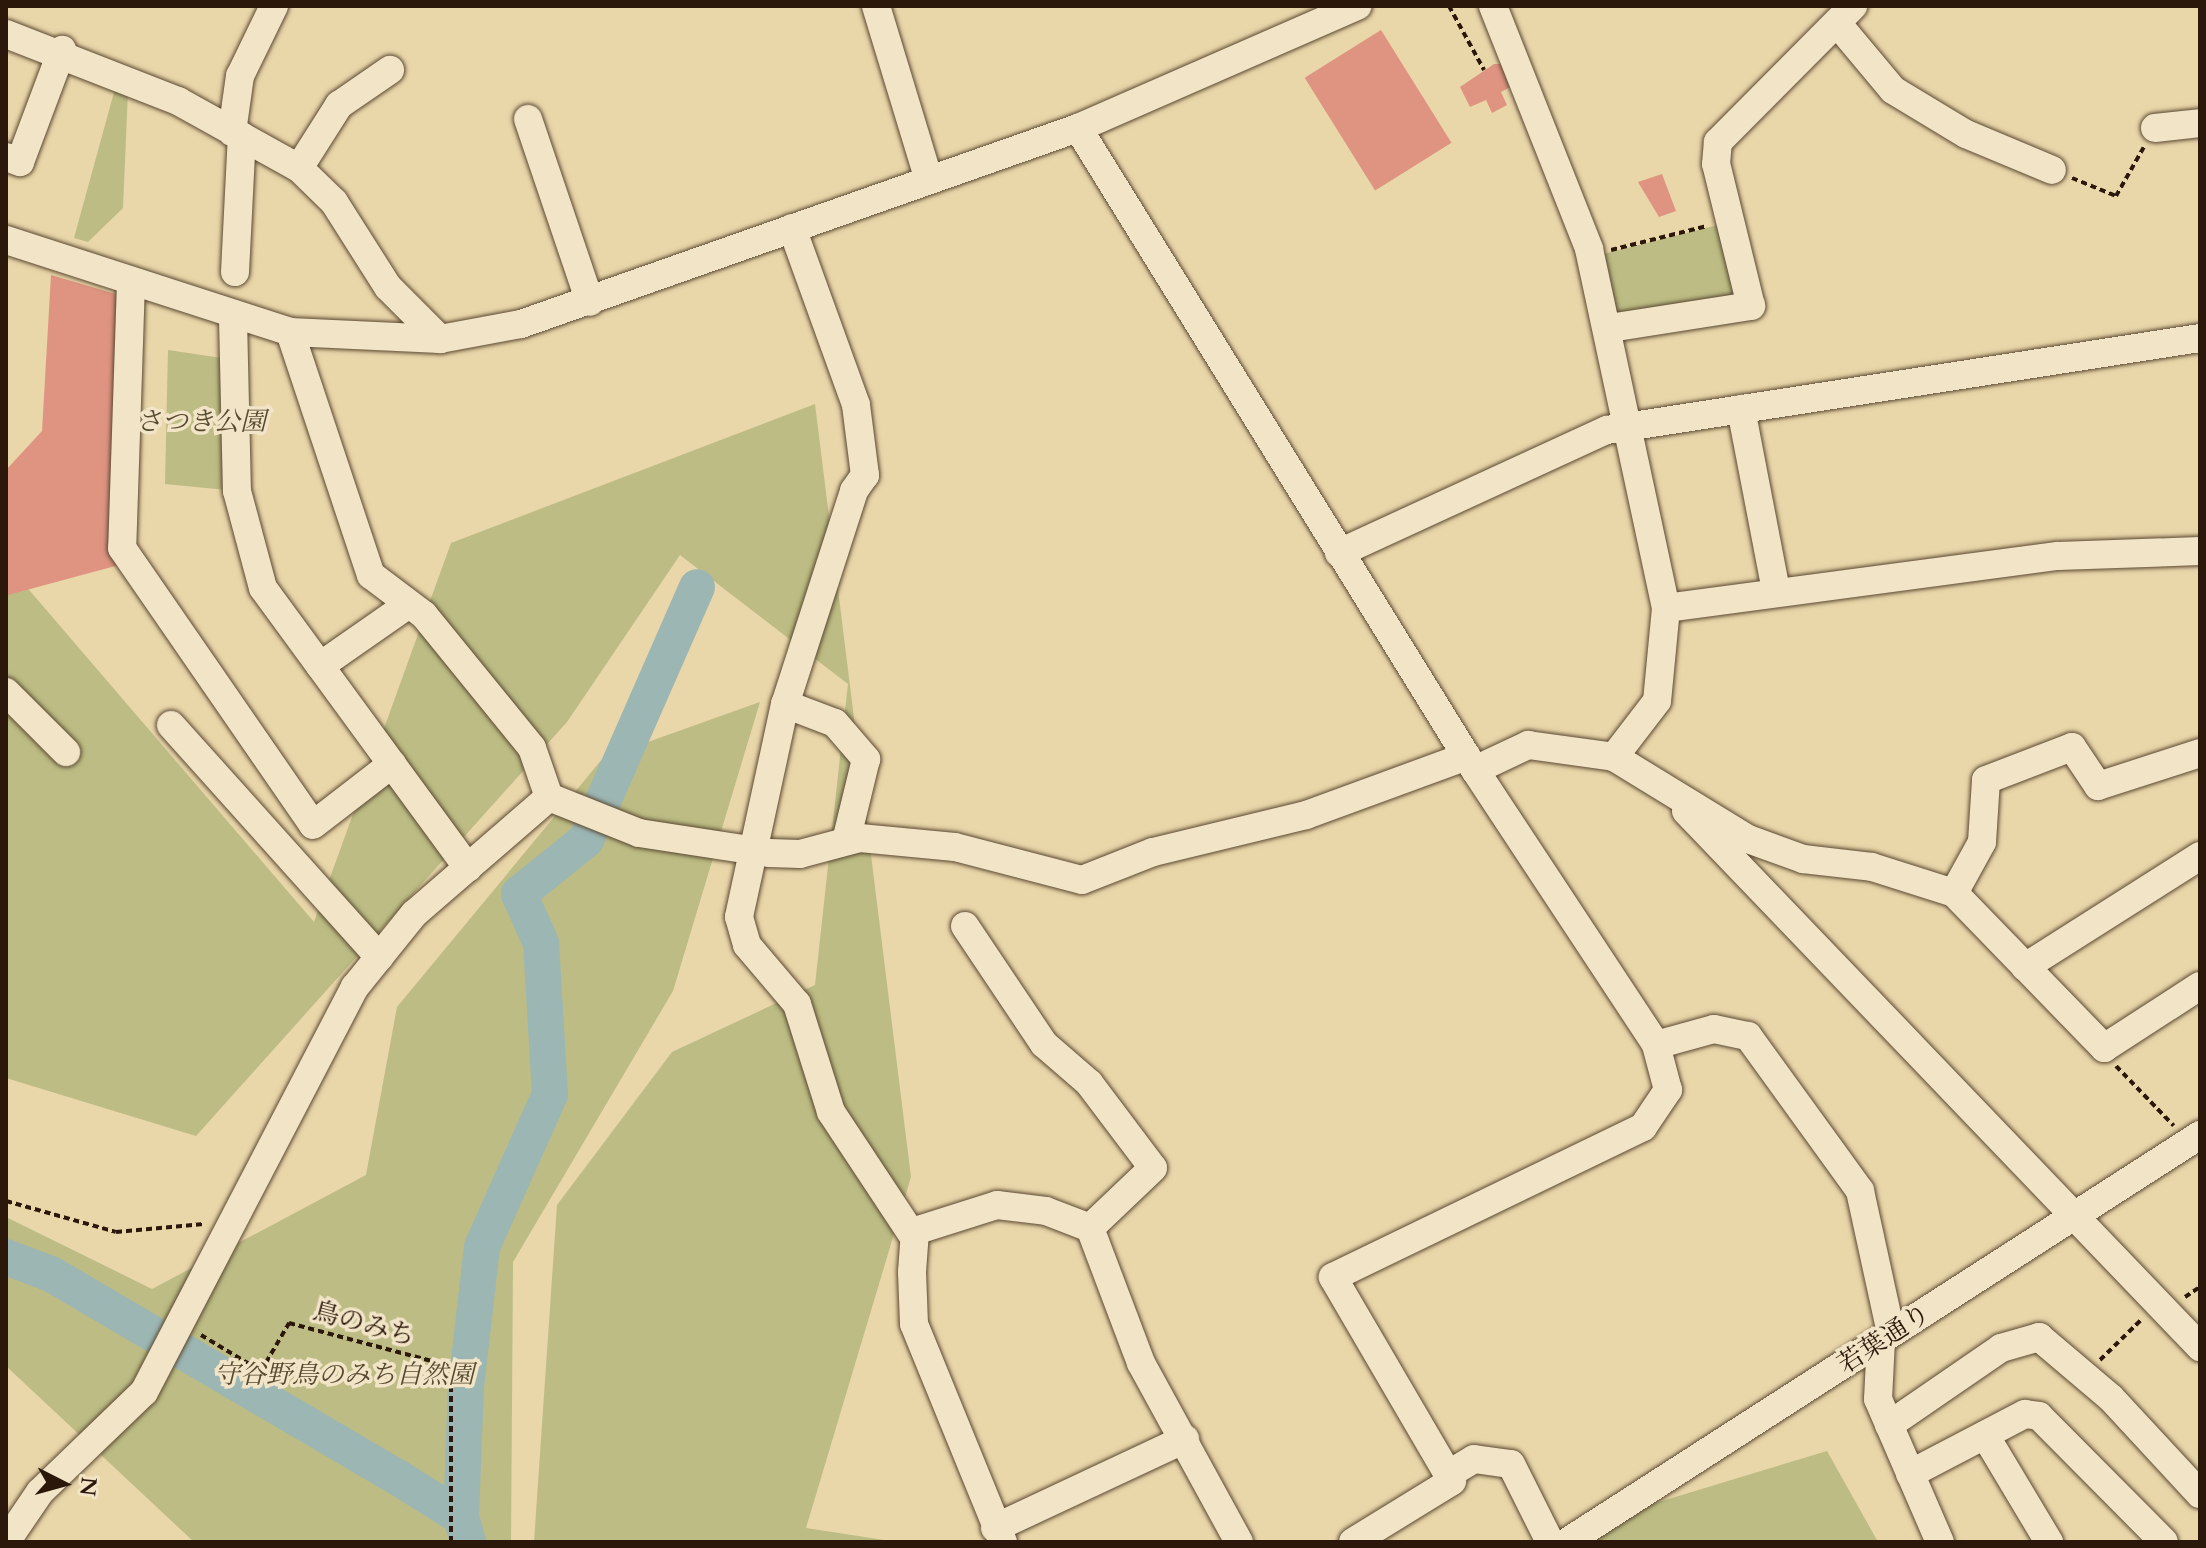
<!DOCTYPE html>
<html>
<head>
<meta charset="utf-8">
<style>
  body { margin:0 }
  #map { position:relative; width:2206px; height:1548px; overflow:hidden; background:#e9d6a9; font-family:Cardo,"Noto Serif JP",serif }
  div>[style] { position:absolute }
  .green>* { inset:0; background:#bcbc84 }
  .river>* { height:36px; margin:-18px; padding:0 18px; transform-origin:18px; border-radius:18px; background:#9cb6b4 }
  .building>* { inset:0; background:#de9480; transform-origin:0 0 }
  .path>* { height:4px; margin-top:-2px; transform-origin:0; background:repeating-linear-gradient(90deg,#2b180b 0 6px,transparent 0 10px) }
  .roads { filter:drop-shadow(0 0 2px #5a4832) drop-shadow(0 0 2px #5a4832) }
  .minor>* { height:28px; margin:-14px; padding:0 14px; transform-origin:14px; border-radius:14px; background:#f1e4c7 }
  span { translate:-50% -50%; white-space:nowrap; text-align:center; line-height:1.15; -webkit-text-stroke:7px #f1e4c7; paint-order:stroke }
  .park-label { font-size:26px; color:#56492f; font-style:italic }
  .street-label { font-size:26px; color:#2b180b }
  .frame { position:absolute; inset:0; border:8px solid #2b180b; pointer-events:none }
  .north { position:absolute; left:24px; top:1444px; width:80px; height:80px; -webkit-text-stroke:6px #f1e4c7; paint-order:stroke; rotate:96deg; font-size:22px; font-weight:700; line-height:32px; text-align:center; color:#2b180b }
  .north::after { content:''; display:block; margin:auto; width:28px; height:36px; background:#2b180b; clip-path:polygon(50% 0,100% 100%,50% 72%,0 100%) }
</style>
</head>
<body>
<div id="map">
  <div class="green">
    <i style="clip-path:polygon(116px 85px,128px 90px,123px 208px,88px 242px,74px 238px)"></i>
    <i style="clip-path:polygon(1726px 223px,1743px 304px,1616px 321px,1599px 255px)"></i>
    <i style="clip-path:polygon(168px 350px,235px 360px,237px 491px,165px 484px)"></i>
    <i style="clip-path:polygon(815px 404px,911px 1177px,806px 1528px,897px 1542px,534px 1542px,557px 1205px,672px 1052px,815px 985px,848px 684px,680px 555px,567px 722px,196px 1136px,6px 1078px,6px 563px,314px 922px,451px 543px)"></i>
    <i style="clip-path:polygon(760px 702px,673px 991px,513px 1262px,511px 1542px,194px 1542px,6px 1366px,6px 1217px,152px 1289px,366px 1175px,397px 1007px,603px 758px)"></i>
    <i style="clip-path:polygon(1827px 1451px,1878px 1542px,1527px 1542px)"></i>
  </div>
  <div class="river">
    <i style="left:6px;top:1257px;width:48px;rotate:20.7deg"></i>
    <i style="left:51px;top:1274px;width:401px;rotate:30.4deg"></i>
    <i style="left:397px;top:1477px;width:75px;rotate:32deg"></i>
    <i style="left:461px;top:1517px;width:26px;rotate:74deg"></i>
    <i style="left:461px;top:1517px;width:130px;rotate:-87.8deg"></i>
    <i style="left:466px;top:1387px;width:141px;rotate:-83.5deg"></i>
    <i style="left:482px;top:1247px;width:167px;rotate:-66deg"></i>
    <i style="left:550px;top:1094px;width:151px;rotate:-93.4deg"></i>
    <i style="left:541px;top:943px;width:54px;rotate:-114.2deg"></i>
    <i style="left:519px;top:894px;width:86px;rotate:-38.9deg"></i>
    <i style="left:586px;top:840px;width:276px;rotate:-66.3deg"></i>
  </div>
  <div class="building">
    <i style="left:1381px;top:30px;width:133px;height:90px;rotate:58deg"></i>
    <i style="clip-path:polygon(1494px 64px,1504px 64px,1514px 85px,1501px 92px,1507px 105px,1492px 113px,1486px 100px,1470px 107px,1460px 87px)"></i>
    <i style="clip-path:polygon(1662px 174px,1676px 211px,1659px 217px,1638px 182px)"></i>
    <i style="clip-path:polygon(51px 275px,119px 295px,119px 565px,8px 595px,6px 470px,42px 431px)"></i>
  </div>
  <div class="path">
    <i style="left:1449px;top:6px;width:73px;rotate:61.3deg"></i>
    <i style="left:2072px;top:178px;width:48px;rotate:22.2deg"></i>
    <i style="left:2116px;top:196px;width:56px;rotate:-60.3deg"></i>
    <i style="left:1611px;top:250px;width:99px;rotate:-14deg"></i>
    <i style="left:2116px;top:1066px;width:83px;rotate:46deg"></i>
    <i style="left:6px;top:1201px;width:114px;rotate:15.7deg"></i>
    <i style="left:116px;top:1232px;width:88px;rotate:-5.2deg"></i>
    <i style="left:2185px;top:1297px;width:18px;rotate:-34deg"></i>
    <i style="left:201px;top:1335px;width:70px;rotate:31deg"></i>
    <i style="left:261px;top:1371px;width:56px;rotate:-59.7deg"></i>
    <i style="left:289px;top:1323px;width:168px;rotate:14.9deg"></i>
    <i style="left:451px;top:1366px;width:176px;rotate:90deg"></i>
    <i style="left:2100px;top:1360px;width:59px;rotate:-44.3deg"></i>
  </div>
  <div class="roads">
    <div class="minor">
      <i style="left:876px;top:6px;width:182px;rotate:73.1deg"></i>
      <i style="left:1493px;top:6px;width:261px;rotate:68.4deg"></i>
      <i style="left:1589px;top:249px;width:367px;rotate:77.9deg"></i>
      <i style="left:1666px;top:608px;width:93px;rotate:95.5deg"></i>
      <i style="left:1657px;top:701px;width:71px;rotate:127.5deg"></i>
      <i style="left:1837px;top:23px;width:87px;rotate:50.1deg"></i>
      <i style="left:1893px;top:90px;width:85px;rotate:31.1deg"></i>
      <i style="left:1966px;top:134px;width:93px;rotate:22.7deg"></i>
      <i style="left:6px;top:34px;width:185px;rotate:21.3deg"></i>
      <i style="left:178px;top:101px;width:138px;rotate:29deg"></i>
      <i style="left:299px;top:168px;width:49px;rotate:44.2deg"></i>
      <i style="left:334px;top:202px;width:101px;rotate:57.6deg"></i>
      <i style="left:388px;top:287px;width:74px;rotate:45deg"></i>
      <i style="left:528px;top:119px;width:193px;rotate:71.3deg"></i>
      <i style="left:1078px;top:128px;width:755px;rotate:58.27deg"></i>
      <i style="left:1475px;top:770px;width:329px;rotate:56.6deg"></i>
      <i style="left:1656px;top:1045px;width:60px;rotate:-15.4deg"></i>
      <i style="left:1714px;top:1029px;width:35px;rotate:12deg"></i>
      <i style="left:1748px;top:1036px;width:191px;rotate:54.1deg"></i>
      <i style="left:1860px;top:1191px;width:145px;rotate:77.7deg"></i>
      <i style="left:2155px;top:128px;width:45px;rotate:-6.3deg"></i>
      <i style="left:232px;top:132px;width:57px;rotate:-81.9deg"></i>
      <i style="left:240px;top:76px;width:78px;rotate:-64.1deg"></i>
      <i style="left:6px;top:157px;width:15px;rotate:20deg"></i>
      <i style="left:20px;top:162px;width:120px;rotate:-69.4deg"></i>
      <i style="left:299px;top:168px;width:75px;rotate:-57.6deg"></i>
      <i style="left:339px;top:105px;width:62px;rotate:-34.5deg"></i>
      <i style="left:792px;top:228px;width:188px;rotate:70.1deg"></i>
      <i style="left:856px;top:405px;width:71px;rotate:82.7deg"></i>
      <i style="left:865px;top:475px;width:19px;rotate:125deg"></i>
      <i style="left:854px;top:491px;width:224px;rotate:107.9deg"></i>
      <i style="left:785px;top:704px;width:218px;rotate:102.2deg"></i>
      <i style="left:739px;top:917px;width:29px;rotate:74deg"></i>
      <i style="left:747px;top:945px;width:77px;rotate:49.7deg"></i>
      <i style="left:797px;top:1004px;width:113px;rotate:72.5deg"></i>
      <i style="left:831px;top:1112px;width:149px;rotate:56.5deg"></i>
      <i style="left:6px;top:240px;width:299px;rotate:17.9deg"></i>
      <i style="left:290px;top:332px;width:150px;rotate:2.7deg"></i>
      <i style="left:440px;top:339px;width:82px;rotate:-10.5deg"></i>
      <i style="left:521px;top:324px;width:590px;rotate:-19.39deg"></i>
      <i style="left:1078px;top:128px;width:305px;rotate:-23.6deg"></i>
      <i style="left:235px;top:272px;width:136px;rotate:-87.1deg"></i>
      <i style="left:131px;top:282px;width:266px;rotate:91.9deg"></i>
      <i style="left:122px;top:548px;width:336px;rotate:55.4deg"></i>
      <i style="left:313px;top:825px;width:100px;rotate:-37.7deg"></i>
      <i style="left:233px;top:318px;width:173px;rotate:88.7deg"></i>
      <i style="left:237px;top:491px;width:100px;rotate:75deg"></i>
      <i style="left:263px;top:588px;width:347px;rotate:53.8deg"></i>
      <i style="left:1610px;top:328px;width:143px;rotate:-8.9deg"></i>
      <i style="left:1751px;top:306px;width:146px;rotate:-103.8deg"></i>
      <i style="left:1716px;top:164px;width:22px;rotate:-85deg"></i>
      <i style="left:1718px;top:142px;width:192px;rotate:-45.2deg"></i>
      <i style="left:290px;top:332px;width:256px;rotate:71.6deg"></i>
      <i style="left:371px;top:575px;width:66px;rotate:37deg"></i>
      <i style="left:424px;top:615px;width:171px;rotate:50.9deg"></i>
      <i style="left:532px;top:748px;width:52px;rotate:70.9deg"></i>
      <i style="left:1741px;top:409px;width:185px;rotate:79.1deg"></i>
      <i style="left:1339px;top:553px;width:295px;rotate:-24.7deg"></i>
      <i style="left:1607px;top:430px;width:600px;rotate:-8.82deg"></i>
      <i style="left:1666px;top:608px;width:395px;rotate:-7.6deg"></i>
      <i style="left:2058px;top:556px;width:142px;rotate:-2deg"></i>
      <i style="left:320px;top:666px;width:108px;rotate:-34.9deg"></i>
      <i style="left:6px;top:692px;width:85px;rotate:45deg"></i>
      <i style="left:785px;top:704px;width:53px;rotate:20.8deg"></i>
      <i style="left:835px;top:723px;width:48px;rotate:49.3deg"></i>
      <i style="left:866px;top:759px;width:84px;rotate:103.7deg"></i>
      <i style="left:171px;top:725px;width:312px;rotate:48.1deg"></i>
      <i style="left:1475px;top:770px;width:59px;rotate:-25.3deg"></i>
      <i style="left:1528px;top:745px;width:87px;rotate:7.9deg"></i>
      <i style="left:1614px;top:757px;width:157px;rotate:31.5deg"></i>
      <i style="left:1748px;top:839px;width:59px;rotate:20deg"></i>
      <i style="left:1803px;top:859px;width:69px;rotate:6.6deg"></i>
      <i style="left:1872px;top:867px;width:86px;rotate:17.6deg"></i>
      <i style="left:1954px;top:893px;width:216px;rotate:45.9deg"></i>
      <i style="left:2104px;top:1048px;width:114px;rotate:-32.9deg"></i>
      <i style="left:1686px;top:811px;width:743px;rotate:46.2deg"></i>
      <i style="left:1954px;top:893px;width:58px;rotate:-61.2deg"></i>
      <i style="left:1982px;top:842px;width:62px;rotate:-86.3deg"></i>
      <i style="left:1986px;top:780px;width:92px;rotate:-21deg"></i>
      <i style="left:2072px;top:747px;width:47px;rotate:56.3deg"></i>
      <i style="left:2098px;top:786px;width:107px;rotate:-17.9deg"></i>
      <i style="left:965px;top:926px;width:142px;rotate:56.2deg"></i>
      <i style="left:1044px;top:1044px;width:60px;rotate:40.9deg"></i>
      <i style="left:1089px;top:1083px;width:106px;rotate:53deg"></i>
      <i style="left:1153px;top:1168px;width:87px;rotate:136.4deg"></i>
      <i style="left:2025px;top:967px;width:207px;rotate:-32.4deg"></i>
      <i style="left:1881px;top:1340px;width:59px;rotate:92.9deg"></i>
      <i style="left:1878px;top:1399px;width:156px;rotate:66.6deg"></i>
      <i style="left:1889px;top:1425px;width:136px;rotate:-34.5deg"></i>
      <i style="left:2001px;top:1348px;width:40px;rotate:-16deg"></i>
      <i style="left:2039px;top:1337px;width:94px;rotate:40.3deg"></i>
      <i style="left:2111px;top:1398px;width:131px;rotate:47.2deg"></i>
      <i style="left:1985px;top:1435px;width:125px;rotate:59.1deg"></i>
      <i style="left:1449px;top:1474px;width:29px;rotate:-31deg"></i>
      <i style="left:1474px;top:1459px;width:37px;rotate:8deg"></i>
      <i style="left:1511px;top:1464px;width:87px;rotate:63.4deg"></i>
      <i style="left:1910px;top:1474px;width:130px;rotate:-27.6deg"></i>
      <i style="left:2025px;top:1414px;width:14px;rotate:8deg"></i>
      <i style="left:2039px;top:1416px;width:177px;rotate:45.2deg"></i>
      <i style="left:995px;top:1528px;width:210px;rotate:-25.1deg"></i>
      <i style="left:6px;top:1542px;width:60px;rotate:-55.8deg"></i>
      <i style="left:40px;top:1492px;width:144px;rotate:-43.9deg"></i>
      <i style="left:144px;top:1392px;width:457px;rotate:-62.5deg"></i>
      <i style="left:355px;top:987px;width:94px;rotate:-51.1deg"></i>
      <i style="left:414px;top:914px;width:179px;rotate:-40.9deg"></i>
      <i style="left:549px;top:797px;width:97px;rotate:21.8deg"></i>
      <i style="left:639px;top:833px;width:132px;rotate:8.7deg"></i>
      <i style="left:769px;top:853px;width:31px;rotate:2deg"></i>
      <i style="left:800px;top:854px;width:62px;rotate:-14.9deg"></i>
      <i style="left:860px;top:838px;width:95px;rotate:5.4deg"></i>
      <i style="left:955px;top:847px;width:131px;rotate:14.6deg"></i>
      <i style="left:1082px;top:880px;width:76px;rotate:-21.5deg"></i>
      <i style="left:1153px;top:852px;width:157px;rotate:-13.6deg"></i>
      <i style="left:1306px;top:815px;width:171px;rotate:-20.1deg"></i>
      <i style="left:1003px;top:1542px;width:235px;rotate:-112.2deg"></i>
      <i style="left:914px;top:1324px;width:52px;rotate:-92.2deg"></i>
      <i style="left:912px;top:1272px;width:41px;rotate:-85.8deg"></i>
      <i style="left:915px;top:1231px;width:86px;rotate:-17.6deg"></i>
      <i style="left:997px;top:1205px;width:49px;rotate:7deg"></i>
      <i style="left:1046px;top:1211px;width:47px;rotate:21.1deg"></i>
      <i style="left:1090px;top:1228px;width:144px;rotate:69.3deg"></i>
      <i style="left:1141px;top:1363px;width:204px;rotate:61.3deg"></i>
      <i style="left:1353px;top:1542px;width:116px;rotate:-31.6deg"></i>
      <i style="left:1452px;top:1481px;width:236px;rotate:-120.3deg"></i>
      <i style="left:1333px;top:1277px;width:344px;rotate:-25.8deg"></i>
      <i style="left:1643px;top:1127px;width:45px;rotate:-56deg"></i>
      <i style="left:1668px;top:1090px;width:47px;rotate:-104.9deg"></i>
      <i style="left:1567px;top:1542px;width:753px;rotate:-32.74deg"></i>
    </div>
  </div>
  <div class="park-label">
    <span style="left:201px;top:422px">さつき公園</span>
    <span style="left:344px;top:1375px">守谷野鳥のみち自然園</span>
  </div>
  <div class="street-label">
    <span style="left:364px;top:1324px;rotate:15deg">鳥のみち</span>
    <span style="left:1884px;top:1339px;rotate:-33deg">若葉通り</span>
  </div>
  <div class="frame"></div>
  <div class="north">N</div>
</div>
</body>
</html>
